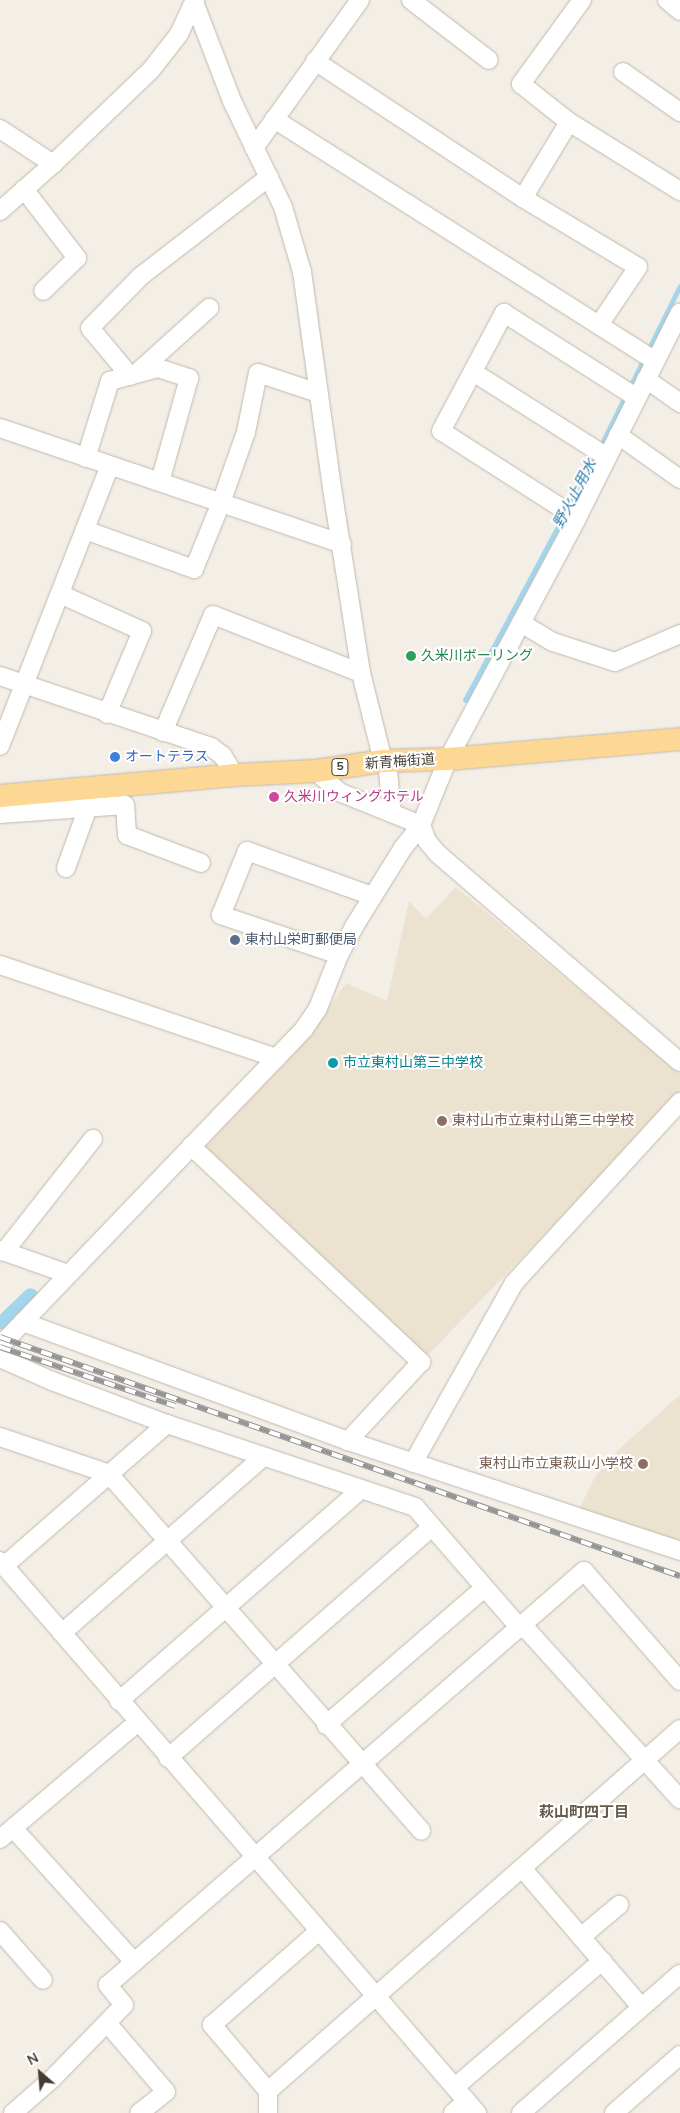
<!DOCTYPE html>
<html>
<head>
<meta charset="utf-8">
<style>
  body { margin:0 }
  #map { position:relative; width:680px; height:2113px; overflow:hidden; background:#f3eee6; font-family:"Nunito Sans","Noto Sans JP",sans-serif }
  div>[style] { position:absolute }
  .education>* { inset:0; background:#ece2d0 }
  .stream>* { height:5px; margin:-2.5px; padding:0 2.5px; transform-origin:2.5px; border-radius:2.5px; background:#a2d6ef }
  .canal>* { height:16px; margin:-8px; padding:0 8px; transform-origin:8px; border-radius:8px; background:#a2d6ef }
  .roads { filter:drop-shadow(0 0 1px #c1b8ab) drop-shadow(0 0 1px #c1b8ab) }
  .minor>* { height:18px; margin:-9px; padding:0 9px; transform-origin:9px; border-radius:9px; background:#fff }
  .major>* { height:22px; margin:-11px; padding:0 11px; transform-origin:11px; border-radius:11px; background:#fdd894 }
  .rail>* { height:5.5px; margin-top:-2.75px; transform-origin:0; background:repeating-linear-gradient(90deg,#fff 0 11px,#959595 0 22px); box-sizing:border-box; border-block:1px solid #959595 }
  .dots>* { width:14px; height:14px; translate:-50% -50%; box-sizing:border-box; border:2px solid #fff; border-radius:50% }
  span { translate:-50% -50%; white-space:nowrap; text-align:center; line-height:1.15; -webkit-text-stroke:4px #fff; paint-order:stroke }
  .shield-label span { padding:1px 4px; background:#fff; border:1px solid; border-radius:4px; -webkit-text-stroke-width:0 }
  .shield-label { font-size:12px; color:#453e35; font-weight:700 }
  .leisure-label { font-size:14px; color:#27864d }
  .left { translate:0 -50%; text-align:left }
  .shop-label { font-size:14px; color:#366cbe }
  .street-label { font-size:14px; color:#453e35 }
  .hotel-label { font-size:14px; color:#b23c85 }
  .service-label { font-size:14px; color:#4e5e75 }
  .culture-label { font-size:14px; color:#0d838f }
  .education-label { font-size:14px; color:#785e54 }
  .right { translate:-100% -50%; text-align:right }
  .water-label { font-size:15px; color:#2e7da8; font-style:italic }
  .neighbourhood-label { font-size:15px; color:#685b4c; font-weight:700 }
  .north { position:absolute; left:15px; top:2048px; width:50px; height:50px; -webkit-text-stroke:4px #fff; paint-order:stroke; rotate:333deg; font-size:14px; font-weight:700; line-height:20px; text-align:center; color:#453e35 }
  .north::after { content:''; display:block; margin:auto; width:18px; height:22px; background:#453e35; clip-path:polygon(50% 0,100% 100%,50% 72%,0 100%) }
</style>
</head>
<body>
<div id="map">
  <div class="education">
    <i style="clip-path:polygon(456px 887px,680px 1074px,680px 1094px,424px 1359px,204px 1148px,306px 1040px,346px 983px,387px 1001px,409px 901px,426px 919px)"></i>
    <i style="clip-path:polygon(680px 1395px,680px 1545px,578px 1511px,595px 1477px,617px 1451px)"></i>
  </div>
  <div class="stream">
    <i style="left:465px;top:700px;width:264px;rotate:-61.8deg"></i>
    <i style="left:590px;top:467px;width:202px;rotate:-63.6deg"></i>
  </div>
  <div class="canal">
    <i style="left:4px;top:1322px;width:37px;rotate:-44deg"></i>
  </div>
  <div class="roads">
    <div class="minor">
      <i style="left:411px;top:0;width:98px;rotate:37.6deg"></i>
      <i style="left:582px;top:0;width:104px;rotate:126deg"></i>
      <i style="left:521px;top:84px;width:61px;rotate:38.4deg"></i>
      <i style="left:569px;top:122px;width:131px;rotate:31.9deg"></i>
      <i style="left:667px;top:0;width:17px;rotate:40deg"></i>
      <i style="left:194px;top:2px;width:106px;rotate:69deg"></i>
      <i style="left:232px;top:101px;width:118px;rotate:64.3deg"></i>
      <i style="left:283px;top:207px;width:68px;rotate:73.7deg"></i>
      <i style="left:302px;top:272px;width:218px;rotate:82.1deg"></i>
      <i style="left:332px;top:488px;width:187px;rotate:81.1deg"></i>
      <i style="left:361px;top:673px;width:91px;rotate:76deg"></i>
      <i style="left:315px;top:61px;width:249px;rotate:33.4deg"></i>
      <i style="left:523px;top:198px;width:89px;rotate:-58.8deg"></i>
      <i style="left:623px;top:72px;width:70px;rotate:35.1deg"></i>
      <i style="left:274px;top:119px;width:451px;rotate:32.4deg"></i>
      <i style="left:0;top:129px;width:64px;rotate:33.4deg"></i>
      <i style="left:254px;top:148px;width:182px;rotate:-54.4deg"></i>
      <i style="left:24px;top:189px;width:87px;rotate:52.5deg"></i>
      <i style="left:77px;top:258px;width:47px;rotate:135.9deg"></i>
      <i style="left:523px;top:198px;width:134px;rotate:31deg"></i>
      <i style="left:638px;top:267px;width:70px;rotate:123.9deg"></i>
      <i style="left:0;top:211px;width:71px;rotate:-41.6deg"></i>
      <i style="left:53px;top:164px;width:136px;rotate:-43.8deg"></i>
      <i style="left:151px;top:70px;width:46px;rotate:-52.1deg"></i>
      <i style="left:179px;top:34px;width:38px;rotate:-65deg"></i>
      <i style="left:138px;top:372px;width:96px;rotate:-42deg"></i>
      <i style="left:473px;top:372px;width:159px;rotate:32.4deg"></i>
      <i style="left:130px;top:376px;width:62px;rotate:-129.8deg"></i>
      <i style="left:90px;top:328px;width:73px;rotate:-45.6deg"></i>
      <i style="left:141px;top:276px;width:162px;rotate:-37.7deg"></i>
      <i style="left:646px;top:379px;width:42px;rotate:35.2deg"></i>
      <i style="left:0;top:428px;width:361px;rotate:18.7deg"></i>
      <i style="left:618px;top:435px;width:76px;rotate:35.4deg"></i>
      <i style="left:86px;top:458px;width:81px;rotate:-72.7deg"></i>
      <i style="left:110px;top:381px;width:50px;rotate:-15.2deg"></i>
      <i style="left:158px;top:368px;width:33px;rotate:18deg"></i>
      <i style="left:189px;top:378px;width:108px;rotate:105.6deg"></i>
      <i style="left:577px;top:518px;width:161px;rotate:-147.4deg"></i>
      <i style="left:441px;top:431px;width:134px;rotate:-61.9deg"></i>
      <i style="left:504px;top:313px;width:156px;rotate:32.5deg"></i>
      <i style="left:85px;top:530px;width:116px;rotate:19.7deg"></i>
      <i style="left:194px;top:569px;width:71px;rotate:-67.8deg"></i>
      <i style="left:221px;top:503px;width:75px;rotate:-70.6deg"></i>
      <i style="left:246px;top:432px;width:60px;rotate:-78.5deg"></i>
      <i style="left:258px;top:373px;width:63px;rotate:18.4deg"></i>
      <i style="left:60px;top:594px;width:90px;rotate:24.3deg"></i>
      <i style="left:142px;top:631px;width:90px;rotate:112.9deg"></i>
      <i style="left:521px;top:623px;width:37px;rotate:31deg"></i>
      <i style="left:553px;top:642px;width:65px;rotate:17.9deg"></i>
      <i style="left:615px;top:662px;width:71px;rotate:-23.3deg"></i>
      <i style="left:0;top:676px;width:223px;rotate:18.6deg"></i>
      <i style="left:211px;top:747px;width:15px;rotate:37deg"></i>
      <i style="left:223px;top:756px;width:22px;rotate:60deg"></i>
      <i style="left:163px;top:732px;width:127px;rotate:-66.9deg"></i>
      <i style="left:213px;top:615px;width:159px;rotate:21.4deg"></i>
      <i style="left:0;top:746px;width:301px;rotate:-68.6deg"></i>
      <i style="left:387px;top:761px;width:52px;rotate:84.5deg"></i>
      <i style="left:316px;top:771px;width:31px;rotate:42deg"></i>
      <i style="left:339px;top:792px;width:88px;rotate:21.9deg"></i>
      <i style="left:421px;top:825px;width:17px;rotate:69deg"></i>
      <i style="left:427px;top:841px;width:17px;rotate:50deg"></i>
      <i style="left:438px;top:854px;width:319px;rotate:40.7deg"></i>
      <i style="left:0;top:814px;width:125px;rotate:-4.1deg"></i>
      <i style="left:125px;top:805px;width:30px;rotate:86deg"></i>
      <i style="left:127px;top:835px;width:79px;rotate:20.7deg"></i>
      <i style="left:66px;top:868px;width:65px;rotate:-70.2deg"></i>
      <i style="left:339px;top:955px;width:125px;rotate:-161.3deg"></i>
      <i style="left:221px;top:915px;width:69px;rotate:-67.9deg"></i>
      <i style="left:247px;top:851px;width:133px;rotate:19.8deg"></i>
      <i style="left:0;top:965px;width:292px;rotate:18.6deg"></i>
      <i style="left:191px;top:1146px;width:316px;rotate:43.2deg"></i>
      <i style="left:421px;top:1362px;width:108px;rotate:132.7deg"></i>
      <i style="left:0;top:1250px;width:72px;rotate:19.4deg"></i>
      <i style="left:4px;top:1252px;width:144px;rotate:-51.8deg"></i>
      <i style="left:23px;top:1322px;width:346px;rotate:20.1deg"></i>
      <i style="left:348px;top:1441px;width:350px;rotate:18.3deg"></i>
      <i style="left:0;top:1346px;width:439px;rotate:-46.2deg"></i>
      <i style="left:304px;top:1029px;width:25px;rotate:-56deg"></i>
      <i style="left:318px;top:1008px;width:57px;rotate:-68.4deg"></i>
      <i style="left:339px;top:955px;width:34px;rotate:-62deg"></i>
      <i style="left:355px;top:925px;width:91px;rotate:-58.1deg"></i>
      <i style="left:403px;top:848px;width:29px;rotate:-52deg"></i>
      <i style="left:421px;top:825px;width:71px;rotate:-67.8deg"></i>
      <i style="left:448px;top:759px;width:273px;rotate:-61.8deg"></i>
      <i style="left:577px;top:518px;width:230px;rotate:-63.4deg"></i>
      <i style="left:0;top:1358px;width:57px;rotate:23.9deg"></i>
      <i style="left:52px;top:1381px;width:123px;rotate:20.5deg"></i>
      <i style="left:167px;top:1424px;width:262px;rotate:18.5deg"></i>
      <i style="left:415px;top:1507px;width:159px;rotate:49.1deg"></i>
      <i style="left:519px;top:1627px;width:10px;rotate:24deg"></i>
      <i style="left:528px;top:1631px;width:227px;rotate:47.9deg"></i>
      <i style="left:0;top:1437px;width:115px;rotate:18.7deg"></i>
      <i style="left:109px;top:1474px;width:474px;rotate:48.8deg"></i>
      <i style="left:413px;top:1463px;width:206px;rotate:-60.7deg"></i>
      <i style="left:514px;top:1283px;width:246px;rotate:-47.5deg"></i>
      <i style="left:0;top:1561px;width:730px;rotate:49.17deg"></i>
      <i style="left:4px;top:1566px;width:216px;rotate:-41.1deg"></i>
      <i style="left:62px;top:1633px;width:267px;rotate:-41.2deg"></i>
      <i style="left:119px;top:1701px;width:322px;rotate:-41.2deg"></i>
      <i style="left:326px;top:1725px;width:209px;rotate:-40.9deg"></i>
      <i style="left:168px;top:1758px;width:351px;rotate:-41.2deg"></i>
      <i style="left:13px;top:1828px;width:181px;rotate:47.9deg"></i>
      <i style="left:0;top:1839px;width:181px;rotate:-40.3deg"></i>
      <i style="left:522px;top:1868px;width:183px;rotate:49.4deg"></i>
      <i style="left:0;top:1931px;width:65px;rotate:48.7deg"></i>
      <i style="left:581px;top:1937px;width:50px;rotate:-40.1deg"></i>
      <i style="left:108px;top:2024px;width:89px;rotate:49.5deg"></i>
      <i style="left:166px;top:2092px;width:34px;rotate:142deg"></i>
      <i style="left:455px;top:2087px;width:194px;rotate:-40.6deg"></i>
      <i style="left:268px;top:2091px;width:548px;rotate:-41.3deg"></i>
      <i style="left:13px;top:2113px;width:52px;rotate:-41.1deg"></i>
      <i style="left:52px;top:2079px;width:103px;rotate:-45.8deg"></i>
      <i style="left:124px;top:2005px;width:26px;rotate:-129deg"></i>
      <i style="left:108px;top:1985px;width:631px;rotate:-41.02deg"></i>
      <i style="left:584px;top:1571px;width:146px;rotate:48.9deg"></i>
      <i style="left:268px;top:2113px;width:22px;rotate:-90deg"></i>
      <i style="left:268px;top:2091px;width:87px;rotate:-130.3deg"></i>
      <i style="left:212px;top:2025px;width:142px;rotate:-41.3deg"></i>
      <i style="left:453px;top:2113px;width:18px;rotate:-41deg"></i>
      <i style="left:521px;top:2113px;width:211px;rotate:-41.2deg"></i>
      <i style="left:614px;top:2113px;width:88px;rotate:-41.3deg"></i>
    </div>
    <div class="major">
      <i style="left:0;top:796px;width:235px;rotate:-5.1deg"></i>
      <i style="left:234px;top:775px;width:82px;rotate:-2.8deg"></i>
      <i style="left:316px;top:771px;width:68px;rotate:-8.5deg"></i>
      <i style="left:383px;top:761px;width:65px;rotate:-1.8deg"></i>
      <i style="left:448px;top:759px;width:233px;rotate:-4.9deg"></i>
    </div>
  </div>
  <div class="rail">
    <i style="left:0;top:1337px;width:721px;rotate:19.37deg"></i>
    <i style="left:0;top:1347px;width:185px;rotate:18.6deg"></i>
  </div>
  <div class="dots">
    <i style="left:411px;top:656px;background:#2e9e5b"></i>
    <i style="left:115px;top:757px;background:#3f7fe0"></i>
    <i style="left:274px;top:797px;background:#d1479c"></i>
    <i style="left:235px;top:940px;background:#5c6f8a"></i>
    <i style="left:333px;top:1063px;background:#0f9aa8"></i>
    <i style="left:442px;top:1121px;background:#8d6e63"></i>
    <i style="left:643px;top:1464px;background:#8d6e63"></i>
  </div>
  <div class="shield-label">
    <span style="left:340px;top:767px">5</span>
  </div>
  <div class="leisure-label">
    <span class="left" style="left:421px;top:656px">久米川ボーリング</span>
  </div>
  <div class="shop-label">
    <span class="left" style="left:125px;top:757px">オートテラス</span>
  </div>
  <div class="street-label">
    <span style="left:400px;top:762px;rotate:-4deg">新青梅街道</span>
  </div>
  <div class="hotel-label">
    <span class="left" style="left:284px;top:797px">久米川ウィングホテル</span>
  </div>
  <div class="service-label">
    <span class="left" style="left:245px;top:940px">東村山栄町郵便局</span>
  </div>
  <div class="culture-label">
    <span class="left" style="left:343px;top:1063px">市立東村山第三中学校</span>
  </div>
  <div class="education-label">
    <span class="left" style="left:452px;top:1121px">東村山市立東村山第三中学校</span>
    <span class="right" style="left:633px;top:1464px">東村山市立東萩山小学校</span>
  </div>
  <div class="water-label">
    <span style="left:575px;top:494px;rotate:-62deg">野火止用水</span>
  </div>
  <div class="neighbourhood-label">
    <span style="left:584px;top:1813px">萩山町四丁目</span>
  </div>
  <div class="north">N</div>
</div>
</body>
</html>
